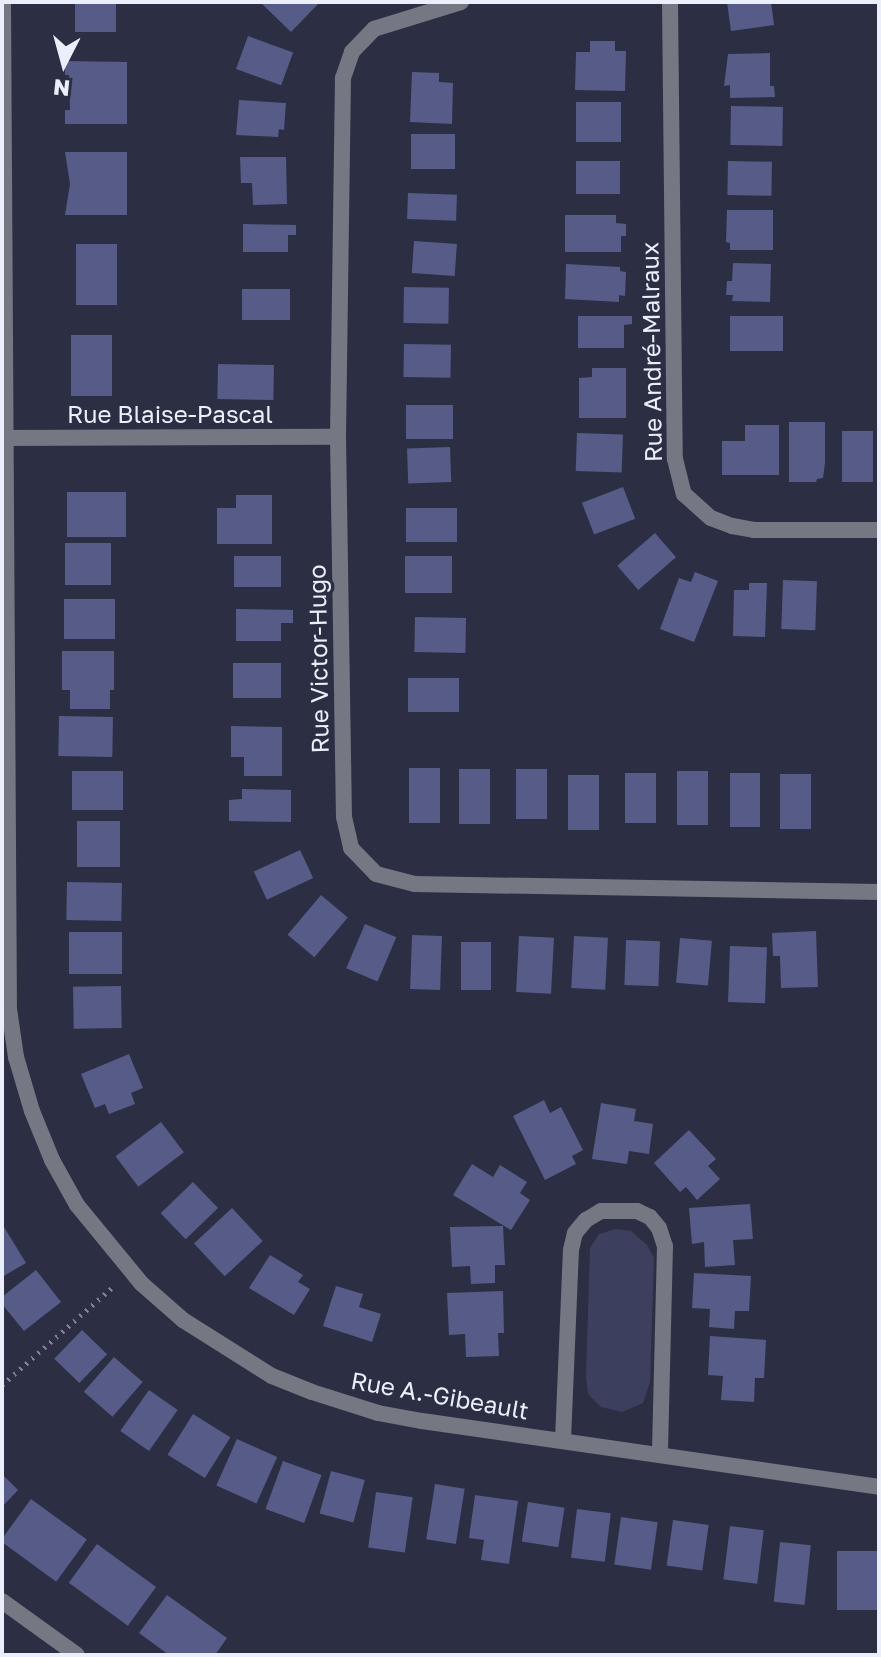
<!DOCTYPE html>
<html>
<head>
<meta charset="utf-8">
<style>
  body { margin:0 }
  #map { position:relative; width:881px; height:1657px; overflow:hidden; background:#2c2f43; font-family:"Golos Text",sans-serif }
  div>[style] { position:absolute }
  .green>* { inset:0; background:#3c3f5e }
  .building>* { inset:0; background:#565b87; transform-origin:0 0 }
  .path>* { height:5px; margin-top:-2.5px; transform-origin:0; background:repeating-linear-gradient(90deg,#7f8293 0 2px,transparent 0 8px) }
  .minor>* { height:16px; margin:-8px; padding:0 8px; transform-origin:8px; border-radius:8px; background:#757782 }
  span { translate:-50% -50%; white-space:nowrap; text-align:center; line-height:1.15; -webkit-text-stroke:7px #2c2f43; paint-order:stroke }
  .street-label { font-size:24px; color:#ebeefb }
  .frame { position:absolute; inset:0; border:4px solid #ebeefb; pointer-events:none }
  .north { position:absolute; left:24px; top:24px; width:80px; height:80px; -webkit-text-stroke:6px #2c2f43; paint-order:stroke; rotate:186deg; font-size:22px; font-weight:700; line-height:32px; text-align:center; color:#ebeefb }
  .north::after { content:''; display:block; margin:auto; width:28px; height:36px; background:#ebeefb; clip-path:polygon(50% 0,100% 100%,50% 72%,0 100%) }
</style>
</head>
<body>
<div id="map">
  <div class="green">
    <i style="clip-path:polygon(616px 1229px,631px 1231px,647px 1245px,654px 1258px,650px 1382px,643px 1403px,622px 1412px,601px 1407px,588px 1394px,586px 1377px,590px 1248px,599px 1234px)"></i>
  </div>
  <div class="building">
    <i style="left:75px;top:2px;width:41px;height:30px"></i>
    <i style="clip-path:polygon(260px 2px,320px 2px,291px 32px)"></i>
    <i style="clip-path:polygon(727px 2px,771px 2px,774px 25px,731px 31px)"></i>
    <i style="left:248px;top:36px;width:48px;height:35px;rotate:20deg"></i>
    <i style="clip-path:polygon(590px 41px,615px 41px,615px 51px,626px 51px,625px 91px,575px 90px,576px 52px,590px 52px)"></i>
    <i style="clip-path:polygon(770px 53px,770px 86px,774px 86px,775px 97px,730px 98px,730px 85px,724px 86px,728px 54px)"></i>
    <i style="clip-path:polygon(65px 61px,127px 62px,127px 124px,65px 124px,65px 110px,70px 110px,69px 75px,65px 75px)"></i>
    <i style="clip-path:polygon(412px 72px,439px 73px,439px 82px,453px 83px,452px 124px,410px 122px)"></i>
    <i style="clip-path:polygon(239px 100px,286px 103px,284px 130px,279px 129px,278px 137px,236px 135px)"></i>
    <i style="left:576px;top:102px;width:45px;height:40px"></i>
    <i style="left:731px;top:106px;width:52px;height:39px;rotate:1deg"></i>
    <i style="left:455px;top:134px;width:35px;height:44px;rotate:90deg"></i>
    <i style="clip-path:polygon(65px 152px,127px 152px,127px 215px,65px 215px,70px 184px)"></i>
    <i style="clip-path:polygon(240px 157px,286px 157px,287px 204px,253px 205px,252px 183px,241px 183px)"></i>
    <i style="left:576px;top:161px;width:44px;height:33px"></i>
    <i style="left:728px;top:161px;width:44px;height:34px;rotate:1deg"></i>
    <i style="left:408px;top:193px;width:49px;height:26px;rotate:2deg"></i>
    <i style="clip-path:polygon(727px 210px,773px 210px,773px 250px,730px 250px,730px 243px,726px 242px)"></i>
    <i style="clip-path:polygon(565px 215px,616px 215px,616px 223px,626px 224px,626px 236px,621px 236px,621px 252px,565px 252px)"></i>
    <i style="clip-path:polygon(243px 224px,296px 225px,296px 235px,288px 235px,288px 252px,243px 252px)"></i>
    <i style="left:414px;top:241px;width:43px;height:32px;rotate:4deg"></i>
    <i style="left:76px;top:244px;width:41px;height:61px"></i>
    <i style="clip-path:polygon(733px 263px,771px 264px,770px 302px,732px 301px,733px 295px,726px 295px,727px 281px,732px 281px)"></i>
    <i style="clip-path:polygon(566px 264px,620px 267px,620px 271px,626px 272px,625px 296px,619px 295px,619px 302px,565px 299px)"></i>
    <i style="left:404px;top:287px;width:45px;height:36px;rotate:1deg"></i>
    <i style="left:290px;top:289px;width:31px;height:48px;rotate:90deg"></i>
    <i style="clip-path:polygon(578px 316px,632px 316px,632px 324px,624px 325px,624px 348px,578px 348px)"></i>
    <i style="left:730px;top:316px;width:53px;height:35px"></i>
    <i style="left:71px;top:335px;width:41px;height:61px"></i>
    <i style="left:404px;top:344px;width:47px;height:33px;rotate:1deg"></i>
    <i style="left:218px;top:364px;width:56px;height:35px;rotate:1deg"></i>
    <i style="clip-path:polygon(592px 368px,626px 368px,626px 418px,579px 418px,579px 378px,592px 377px)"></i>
    <i style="left:406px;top:405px;width:47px;height:34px"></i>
    <i style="clip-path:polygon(789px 422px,825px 422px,825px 463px,823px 478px,817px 479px,816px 482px,789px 482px)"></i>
    <i style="clip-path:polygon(745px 425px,779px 425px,779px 475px,722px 475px,722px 441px,745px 441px)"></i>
    <i style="left:842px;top:431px;width:31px;height:51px"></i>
    <i style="left:577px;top:433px;width:46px;height:38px;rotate:2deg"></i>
    <i style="left:450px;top:447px;width:35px;height:43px;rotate:88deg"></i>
    <i style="left:623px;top:487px;width:34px;height:44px;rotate:69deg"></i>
    <i style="left:67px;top:492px;width:59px;height:45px"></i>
    <i style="clip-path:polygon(236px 495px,272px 495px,272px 544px,217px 544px,217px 508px,236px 508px)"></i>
    <i style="left:406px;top:508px;width:51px;height:34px"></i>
    <i style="left:655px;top:533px;width:32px;height:50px;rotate:49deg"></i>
    <i style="left:65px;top:543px;width:46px;height:42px"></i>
    <i style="left:281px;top:556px;width:31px;height:47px;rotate:90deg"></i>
    <i style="left:405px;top:556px;width:47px;height:37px"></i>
    <i style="clip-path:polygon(695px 572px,718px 581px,694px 642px,660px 629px,679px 578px,691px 582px)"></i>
    <i style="left:783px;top:580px;width:34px;height:49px;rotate:2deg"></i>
    <i style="clip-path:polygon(749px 583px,767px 583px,765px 637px,733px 636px,734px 590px,749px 590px)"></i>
    <i style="left:64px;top:599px;width:51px;height:40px"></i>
    <i style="clip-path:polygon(236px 609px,293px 610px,293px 623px,281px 623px,281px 641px,236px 641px)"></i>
    <i style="left:415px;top:617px;width:51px;height:35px;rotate:1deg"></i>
    <i style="clip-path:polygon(62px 651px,114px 651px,114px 690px,110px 690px,110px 709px,70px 709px,70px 690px,62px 690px)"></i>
    <i style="left:233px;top:663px;width:48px;height:35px"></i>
    <i style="left:408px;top:678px;width:51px;height:34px"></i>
    <i style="left:59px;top:716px;width:54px;height:40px;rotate:1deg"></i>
    <i style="clip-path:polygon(231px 726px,282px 727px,282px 776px,244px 776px,244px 757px,231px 757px)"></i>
    <i style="left:409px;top:768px;width:31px;height:55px"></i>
    <i style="left:459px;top:769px;width:31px;height:55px"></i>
    <i style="left:547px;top:769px;width:50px;height:31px;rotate:90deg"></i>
    <i style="left:72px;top:771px;width:51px;height:39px"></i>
    <i style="left:677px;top:771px;width:31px;height:54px"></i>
    <i style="left:656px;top:773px;width:50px;height:31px;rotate:90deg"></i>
    <i style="left:730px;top:773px;width:30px;height:54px"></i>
    <i style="left:780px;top:774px;width:31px;height:55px"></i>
    <i style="left:568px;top:775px;width:31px;height:55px"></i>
    <i style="clip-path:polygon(242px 789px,291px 790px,291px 822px,229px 821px,229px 800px,242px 799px)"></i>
    <i style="left:77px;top:821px;width:43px;height:46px"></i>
    <i style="left:300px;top:850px;width:31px;height:51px;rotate:65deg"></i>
    <i style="left:67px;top:882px;width:55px;height:38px;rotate:1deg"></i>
    <i style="left:321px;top:895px;width:35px;height:52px;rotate:40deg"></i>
    <i style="left:365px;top:924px;width:34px;height:48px;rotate:23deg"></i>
    <i style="clip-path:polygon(816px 931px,818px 987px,781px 988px,780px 956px,773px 956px,772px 933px)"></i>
    <i style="left:69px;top:932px;width:53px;height:42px"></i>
    <i style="left:412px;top:935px;width:30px;height:54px;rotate:2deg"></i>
    <i style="left:519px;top:936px;width:35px;height:56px;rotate:3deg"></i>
    <i style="left:574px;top:936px;width:34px;height:52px;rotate:3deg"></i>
    <i style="left:680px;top:938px;width:32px;height:45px;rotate:5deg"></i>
    <i style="left:626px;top:940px;width:34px;height:45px;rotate:2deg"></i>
    <i style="left:461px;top:942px;width:30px;height:48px"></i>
    <i style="left:730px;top:946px;width:37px;height:56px;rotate:2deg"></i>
    <i style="left:121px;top:986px;width:42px;height:48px;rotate:89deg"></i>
    <i style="clip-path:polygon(129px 1054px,143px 1088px,131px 1093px,135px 1104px,109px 1114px,105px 1104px,95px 1108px,81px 1074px)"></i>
    <i style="clip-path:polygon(544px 1100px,550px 1113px,561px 1107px,583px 1150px,572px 1156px,576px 1164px,545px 1180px,513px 1116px)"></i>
    <i style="clip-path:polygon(601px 1103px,636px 1109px,634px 1121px,653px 1124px,649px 1154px,629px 1151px,627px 1164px,592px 1159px)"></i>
    <i style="left:161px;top:1122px;width:38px;height:57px;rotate:53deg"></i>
    <i style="clip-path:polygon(689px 1130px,716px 1159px,708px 1166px,720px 1179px,697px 1200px,686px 1187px,680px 1192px,654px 1163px)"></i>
    <i style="clip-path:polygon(472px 1164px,493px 1177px,500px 1165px,527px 1182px,520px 1193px,530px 1200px,511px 1230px,453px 1195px)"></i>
    <i style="left:193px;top:1182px;width:36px;height:45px;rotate:46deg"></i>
    <i style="clip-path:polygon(750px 1204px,753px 1239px,733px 1240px,735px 1265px,705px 1267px,704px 1242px,692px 1244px,689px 1208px)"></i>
    <i style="left:232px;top:1208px;width:45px;height:52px;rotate:47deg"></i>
    <i style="clip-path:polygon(503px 1226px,505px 1265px,495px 1265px,495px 1283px,471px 1284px,470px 1266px,452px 1267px,450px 1227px)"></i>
    <i style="clip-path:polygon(4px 1227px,26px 1263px,2px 1277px,2px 1228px)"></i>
    <i style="clip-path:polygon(270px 1255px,303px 1275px,298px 1282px,310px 1289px,294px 1315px,249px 1288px)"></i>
    <i style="clip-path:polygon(36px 1270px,61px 1302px,24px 1331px,2px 1304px,2px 1297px)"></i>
    <i style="clip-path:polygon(694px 1273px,751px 1276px,749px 1311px,735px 1311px,734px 1329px,709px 1327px,710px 1309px,692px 1308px)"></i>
    <i style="clip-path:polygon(336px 1286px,363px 1294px,359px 1307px,381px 1314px,372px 1342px,323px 1326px)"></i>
    <i style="clip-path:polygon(503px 1291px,504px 1333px,498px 1333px,499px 1356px,466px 1357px,465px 1334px,449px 1335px,447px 1293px)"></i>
    <i style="left:82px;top:1330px;width:35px;height:40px;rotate:44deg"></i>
    <i style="clip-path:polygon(710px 1336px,766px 1340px,764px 1378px,755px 1378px,754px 1402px,721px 1400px,723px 1376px,708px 1375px)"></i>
    <i style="left:114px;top:1357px;width:38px;height:46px;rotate:41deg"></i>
    <i style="left:149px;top:1390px;width:35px;height:50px;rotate:35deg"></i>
    <i style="left:193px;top:1414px;width:44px;height:48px;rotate:32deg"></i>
    <i style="left:237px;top:1439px;width:44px;height:51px;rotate:24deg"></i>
    <i style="left:283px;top:1461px;width:41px;height:51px;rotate:20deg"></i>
    <i style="left:331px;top:1471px;width:35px;height:44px;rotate:15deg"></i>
    <i style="clip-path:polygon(2px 1474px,18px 1490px,2px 1507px)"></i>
    <i style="left:435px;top:1484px;width:30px;height:56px;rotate:9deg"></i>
    <i style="left:376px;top:1492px;width:37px;height:56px;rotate:8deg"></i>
    <i style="clip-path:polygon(475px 1495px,518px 1501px,509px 1564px,481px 1560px,484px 1540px,469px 1538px)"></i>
    <i style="left:31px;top:1499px;width:69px;height:52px;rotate:36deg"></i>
    <i style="left:528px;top:1502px;width:37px;height:40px;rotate:9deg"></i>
    <i style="left:577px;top:1509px;width:34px;height:49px;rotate:7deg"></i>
    <i style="left:621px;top:1517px;width:37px;height:48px;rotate:8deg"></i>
    <i style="left:673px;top:1520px;width:36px;height:46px;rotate:8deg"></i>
    <i style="left:730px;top:1526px;width:34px;height:54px;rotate:7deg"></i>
    <i style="left:780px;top:1542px;width:31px;height:60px;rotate:6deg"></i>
    <i style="left:97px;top:1544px;width:73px;height:48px;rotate:36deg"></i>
    <i style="left:837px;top:1551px;width:42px;height:59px"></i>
    <i style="clip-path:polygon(167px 1595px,227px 1638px,215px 1655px,169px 1655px,139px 1633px)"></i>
  </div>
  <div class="path">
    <i style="left:2px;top:1385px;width:151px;rotate:-41.5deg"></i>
  </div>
  <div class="minor">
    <i style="left:3px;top:2px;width:1007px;rotate:89.66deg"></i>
    <i style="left:9px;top:1009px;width:49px;rotate:81.7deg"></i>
    <i style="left:16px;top:1057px;width:56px;rotate:73.5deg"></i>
    <i style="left:32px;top:1111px;width:53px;rotate:67.8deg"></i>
    <i style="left:52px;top:1160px;width:51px;rotate:60.9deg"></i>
    <i style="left:77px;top:1205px;width:102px;rotate:50.6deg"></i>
    <i style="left:142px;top:1284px;width:55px;rotate:41.3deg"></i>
    <i style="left:183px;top:1320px;width:105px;rotate:32.2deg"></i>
    <i style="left:272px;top:1376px;width:43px;rotate:21.8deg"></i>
    <i style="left:312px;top:1392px;width:69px;rotate:17.7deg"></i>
    <i style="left:378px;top:1413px;width:45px;rotate:10.3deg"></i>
    <i style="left:422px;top:1421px;width:462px;rotate:8.2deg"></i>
    <i style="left:461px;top:2px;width:91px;rotate:162.8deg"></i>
    <i style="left:374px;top:29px;width:32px;rotate:134deg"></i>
    <i style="left:352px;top:52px;width:28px;rotate:109deg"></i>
    <i style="left:343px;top:78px;width:359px;rotate:90.8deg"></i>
    <i style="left:338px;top:437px;width:380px;rotate:89.1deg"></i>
    <i style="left:344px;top:817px;width:32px;rotate:77deg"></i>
    <i style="left:351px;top:848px;width:36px;rotate:46deg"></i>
    <i style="left:376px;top:874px;width:40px;rotate:14.4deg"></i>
    <i style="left:415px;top:884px;width:464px;rotate:1deg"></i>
    <i style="left:670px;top:2px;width:457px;rotate:89.4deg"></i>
    <i style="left:675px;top:459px;width:36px;rotate:76deg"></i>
    <i style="left:684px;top:494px;width:36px;rotate:42deg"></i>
    <i style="left:711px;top:518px;width:22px;rotate:21deg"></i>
    <i style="left:732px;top:526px;width:22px;rotate:10deg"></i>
    <i style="left:754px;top:530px;width:125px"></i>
    <i style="left:2px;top:438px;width:336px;rotate:-0.2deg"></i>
    <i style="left:563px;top:1440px;width:190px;rotate:-87.6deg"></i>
    <i style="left:571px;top:1250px;width:17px;rotate:-77deg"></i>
    <i style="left:575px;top:1233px;width:17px;rotate:-50deg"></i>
    <i style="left:586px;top:1220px;width:17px;rotate:-31deg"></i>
    <i style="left:601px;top:1211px;width:36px"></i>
    <i style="left:637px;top:1211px;width:14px;rotate:25deg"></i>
    <i style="left:650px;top:1217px;width:14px;rotate:51deg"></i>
    <i style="left:659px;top:1228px;width:19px;rotate:72deg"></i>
    <i style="left:665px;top:1246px;width:208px;rotate:91.4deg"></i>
    <i style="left:2px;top:1601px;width:92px;rotate:35.8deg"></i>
  </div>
  <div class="street-label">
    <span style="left:651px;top:352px;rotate:-91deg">Rue André-Malraux</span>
    <span style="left:170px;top:414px">Rue Blaise-Pascal</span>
    <span style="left:318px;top:659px;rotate:-91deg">Rue Victor-Hugo</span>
    <span style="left:440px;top:1395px;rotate:10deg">Rue A.-Gibeault</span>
  </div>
  <div class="frame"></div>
  <div class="north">N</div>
</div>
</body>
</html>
